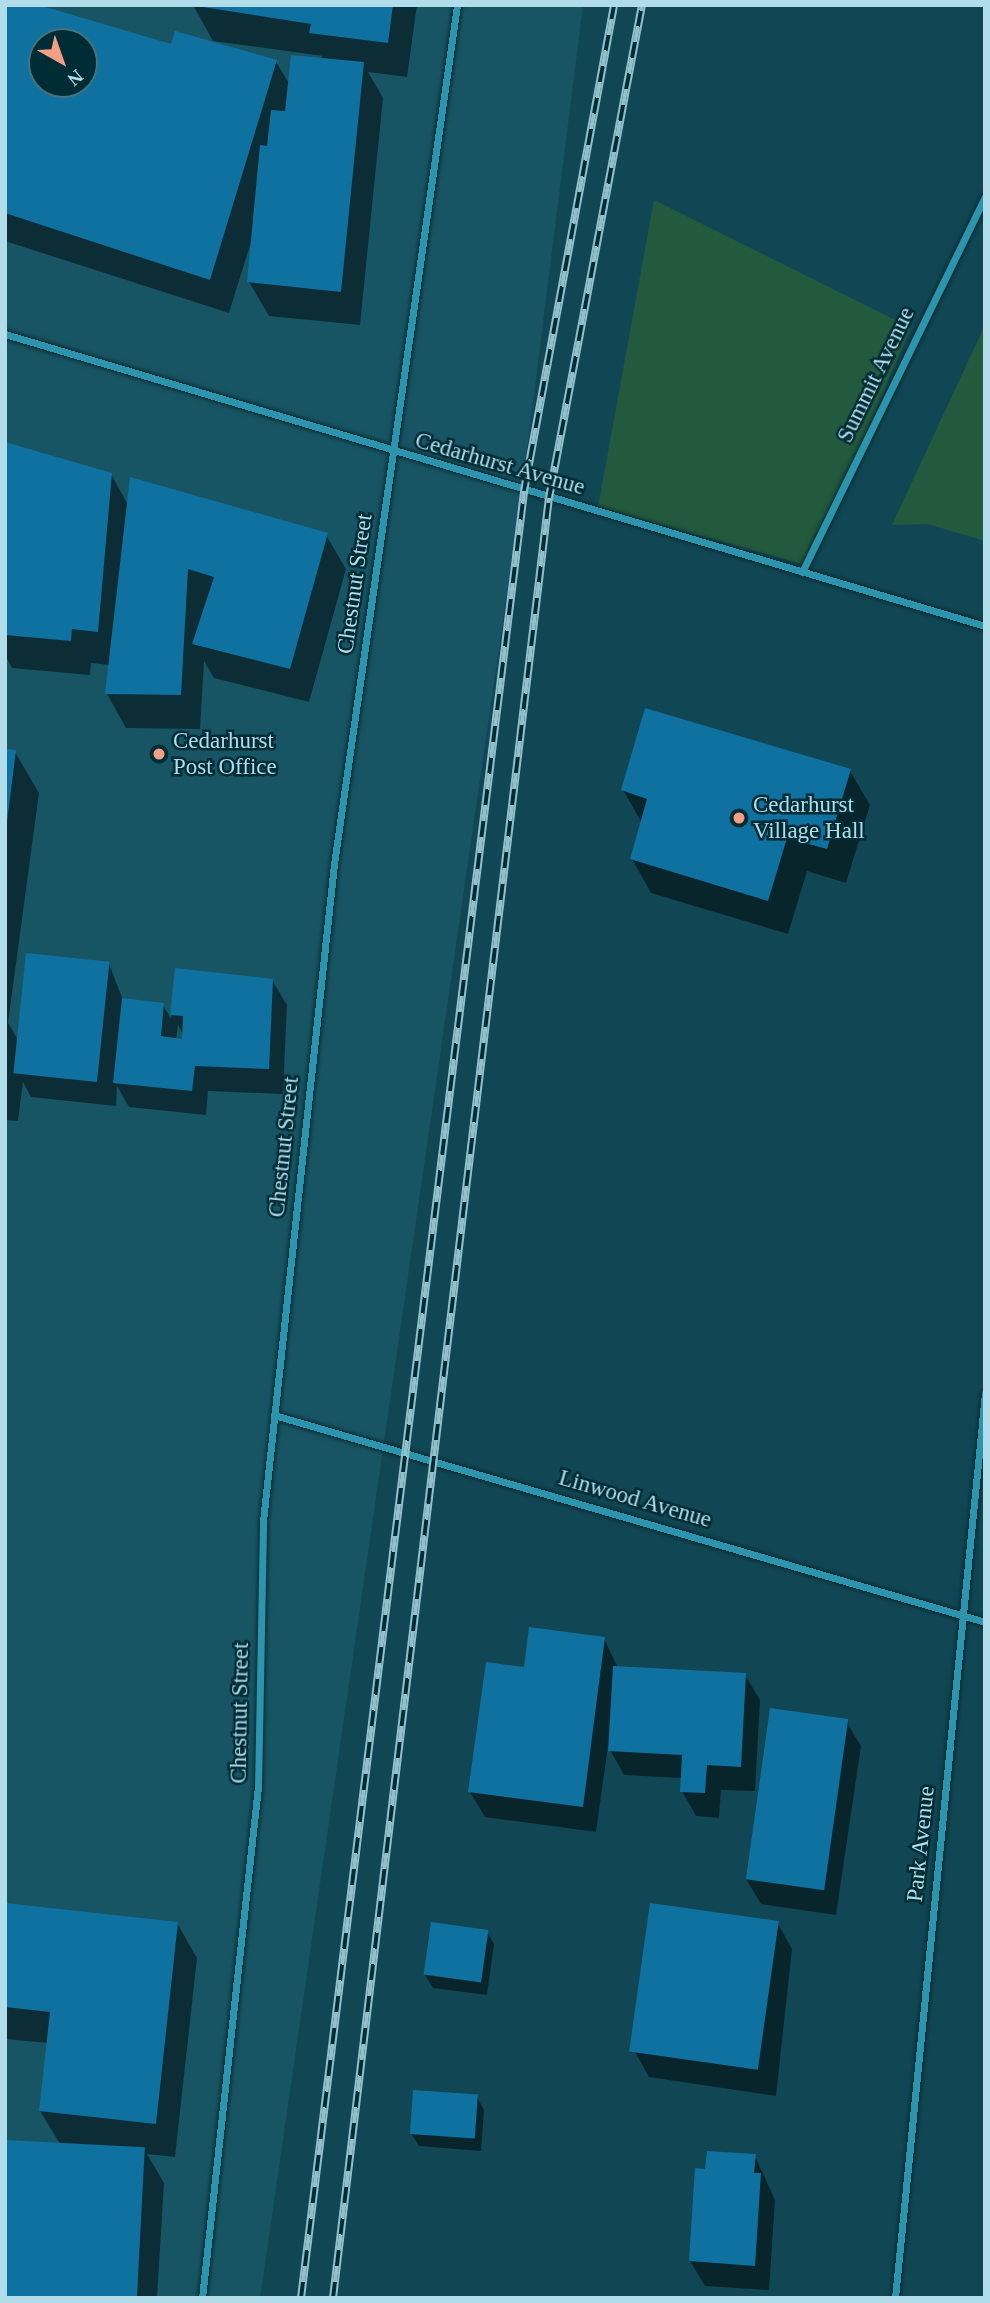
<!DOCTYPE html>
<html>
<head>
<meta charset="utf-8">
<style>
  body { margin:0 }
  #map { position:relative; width:990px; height:2303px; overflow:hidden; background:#114754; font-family:Georgia,serif }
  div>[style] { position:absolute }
  .built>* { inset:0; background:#185564 }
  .green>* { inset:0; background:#235a3d }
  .shadow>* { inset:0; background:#0007 }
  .building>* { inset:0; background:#0f71a0; transform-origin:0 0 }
  .roads { filter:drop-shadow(0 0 2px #0c2b33) drop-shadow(0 0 2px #0c2b33) }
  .minor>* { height:7px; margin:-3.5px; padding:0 3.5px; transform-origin:3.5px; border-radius:3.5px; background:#2d94ad }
  .rail>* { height:8px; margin-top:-4px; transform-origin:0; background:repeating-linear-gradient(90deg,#002c36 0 16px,#91bfcc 0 32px); box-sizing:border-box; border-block:2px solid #91bfcc }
  .dots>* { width:19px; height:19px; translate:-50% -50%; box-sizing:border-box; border:4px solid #002c36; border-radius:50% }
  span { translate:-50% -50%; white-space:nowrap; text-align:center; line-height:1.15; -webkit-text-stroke:5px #002c36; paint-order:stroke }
  .street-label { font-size:23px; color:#b1ddea }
  .poi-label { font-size:23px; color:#b1ddea }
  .left { translate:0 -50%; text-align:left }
  .frame { position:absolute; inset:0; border:7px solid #b1ddea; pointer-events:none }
  .north { position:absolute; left:28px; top:28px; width:70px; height:70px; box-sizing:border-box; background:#002c36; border:2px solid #47737e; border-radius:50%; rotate:140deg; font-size:19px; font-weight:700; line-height:28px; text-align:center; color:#b1ddea }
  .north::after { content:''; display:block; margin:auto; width:24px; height:32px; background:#f39f85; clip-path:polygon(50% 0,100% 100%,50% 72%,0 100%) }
</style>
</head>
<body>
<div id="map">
  <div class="built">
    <i style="clip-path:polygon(evenodd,5px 5px,583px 5px,522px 489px,260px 2298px,5px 2298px,5px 5px,42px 42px,84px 42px,84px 84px,42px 84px,42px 42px)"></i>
  </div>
  <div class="green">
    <i style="clip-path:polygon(654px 200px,911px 328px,809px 566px,598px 507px)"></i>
    <i style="clip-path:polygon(985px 325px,985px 541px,928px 524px,892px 525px)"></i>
  </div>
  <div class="shadow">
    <i style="clip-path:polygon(evenodd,5px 5px,172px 47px,276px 62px,290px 85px,323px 56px,213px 41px,193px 5px,417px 5px,407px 77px,368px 72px,383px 98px,360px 325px,269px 316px,249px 282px,251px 242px,229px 313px,5px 241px,5px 5px,42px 42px,84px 42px,84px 84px,42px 84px,42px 42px)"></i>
    <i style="clip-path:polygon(5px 444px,111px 474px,128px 505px,326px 535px,346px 569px,309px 702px,214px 678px,204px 661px,200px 729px,126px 728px,107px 694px,110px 665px,91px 663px,90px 675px,12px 668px,5px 655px)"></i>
    <i style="clip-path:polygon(evenodd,5px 751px,15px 752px,39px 793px,8px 1023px,20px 1043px,109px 964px,123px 1000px,163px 1005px,171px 1019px,177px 970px,272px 980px,287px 1005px,283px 1094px,208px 1091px,206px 1115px,129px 1107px,117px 1086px,116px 1106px,31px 1097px,23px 1082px,18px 1121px,5px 1120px,5px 751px,178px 1025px,184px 1036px,184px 1041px,176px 1040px,178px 1025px)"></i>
    <i style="clip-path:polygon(850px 771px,870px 805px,846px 883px,807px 871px,788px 934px,651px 893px,632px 859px,642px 823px,623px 790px)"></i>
    <i style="clip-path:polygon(604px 1639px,618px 1668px,745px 1675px,760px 1700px,755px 1791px,721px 1790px,719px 1818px,696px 1816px,682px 1791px,682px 1778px,624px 1775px,608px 1746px,596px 1832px,485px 1817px,470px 1792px,526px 1669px)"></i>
    <i style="clip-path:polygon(846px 1721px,861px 1746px,836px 1915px,761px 1904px,746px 1879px)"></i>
    <i style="clip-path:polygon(5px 1905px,177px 1923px,197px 1958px,175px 2157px,147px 2154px,164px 2183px,157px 2298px,5px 2298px,60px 2144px,40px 2111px,48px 2043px,5px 2039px)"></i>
    <i style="clip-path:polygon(778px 1924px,792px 1949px,776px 2096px,649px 2077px,635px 2052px)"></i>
    <i style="clip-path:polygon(487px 1932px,494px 1944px,487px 1995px,433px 1988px,425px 1975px)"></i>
    <i style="clip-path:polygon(477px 2097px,484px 2110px,481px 2151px,419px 2146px,411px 2133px)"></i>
    <i style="clip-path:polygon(755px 2156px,775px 2200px,769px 2290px,705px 2286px,690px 2261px)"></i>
  </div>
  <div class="building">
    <i style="clip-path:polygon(evenodd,5px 5px,39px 5px,171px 44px,175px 31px,277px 60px,210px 280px,5px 213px,5px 5px,42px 42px,84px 42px,84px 84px,42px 84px,42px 42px)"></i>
    <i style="clip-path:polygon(190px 5px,393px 5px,388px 43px,309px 33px,311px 24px)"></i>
    <i style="clip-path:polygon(291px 55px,364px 62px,341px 292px,247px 282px,260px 145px,267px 146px,271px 110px,285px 111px)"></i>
    <i style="clip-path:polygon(5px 442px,112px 473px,98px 632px,72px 629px,71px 641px,5px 635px)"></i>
    <i style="clip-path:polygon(130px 477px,328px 533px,290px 669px,192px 644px,214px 577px,188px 569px,181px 695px,105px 694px)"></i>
    <i style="clip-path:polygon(645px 708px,851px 769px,827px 849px,787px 838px,768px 901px,630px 859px,647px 799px,621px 790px)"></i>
    <i style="clip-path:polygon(5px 749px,16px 750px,7px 822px,5px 821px)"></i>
    <i style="left:26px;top:953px;width:84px;height:121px;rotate:6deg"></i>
    <i style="clip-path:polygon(175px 968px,273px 979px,269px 1069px,195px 1066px,192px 1091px,113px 1083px,122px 998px,164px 1003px,161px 1036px,182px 1039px,183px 1016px,170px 1015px)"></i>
    <i style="clip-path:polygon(529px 1627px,605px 1637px,583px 1807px,468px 1792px,486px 1662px,524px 1667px)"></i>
    <i style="clip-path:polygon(613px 1666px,746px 1673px,741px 1767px,707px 1765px,705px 1793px,680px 1792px,682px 1755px,608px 1751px)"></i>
    <i style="left:770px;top:1708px;width:79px;height:173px;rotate:8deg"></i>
    <i style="clip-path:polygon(5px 1903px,178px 1922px,156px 2124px,39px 2111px,50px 2012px,5px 2007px)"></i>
    <i style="left:650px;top:1903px;width:130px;height:150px;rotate:8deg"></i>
    <i style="left:431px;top:1922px;width:58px;height:53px;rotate:8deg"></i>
    <i style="left:413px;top:2090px;width:65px;height:44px;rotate:4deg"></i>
    <i style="left:5px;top:2140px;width:140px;height:158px;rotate:3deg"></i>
    <i style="clip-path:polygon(707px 2151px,756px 2154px,754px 2173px,761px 2173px,755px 2266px,689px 2261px,695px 2168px,705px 2169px)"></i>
  </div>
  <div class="roads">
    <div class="minor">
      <i style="left:5px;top:334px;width:1023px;rotate:16.59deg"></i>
      <i style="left:802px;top:572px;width:418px;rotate:-64deg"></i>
      <i style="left:274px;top:1415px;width:741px;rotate:16.23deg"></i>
      <i style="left:202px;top:2298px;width:514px;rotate:-83.75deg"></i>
      <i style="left:258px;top:1787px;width:266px;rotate:-88.9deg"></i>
      <i style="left:263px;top:1521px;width:661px;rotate:-83.83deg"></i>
      <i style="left:334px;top:864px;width:868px;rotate:-81.85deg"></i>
      <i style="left:895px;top:2298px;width:909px;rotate:-84.32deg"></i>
    </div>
  </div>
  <div class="rail">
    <i style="left:301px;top:2298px;width:1821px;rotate:-82.96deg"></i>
    <i style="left:524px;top:491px;width:494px;rotate:-79.5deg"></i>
    <i style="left:333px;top:2298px;width:1813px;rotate:-83.16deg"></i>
    <i style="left:549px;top:498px;width:502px;rotate:-79.32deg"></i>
  </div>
  <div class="dots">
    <i style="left:159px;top:754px;background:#f39f85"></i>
    <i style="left:739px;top:818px;background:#f39f85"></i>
  </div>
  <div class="street-label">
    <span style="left:876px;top:375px;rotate:-64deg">Summit Avenue</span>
    <span style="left:500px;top:464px;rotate:16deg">Cedarhurst Avenue</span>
    <span style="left:355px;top:584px;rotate:-82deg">Chestnut Street</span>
    <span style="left:284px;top:1147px;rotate:-84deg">Chestnut Street</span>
    <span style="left:635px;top:1499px;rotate:16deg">Linwood Avenue</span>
    <span style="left:240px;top:1713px;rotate:-89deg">Chestnut Street</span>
    <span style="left:921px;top:1844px;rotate:-84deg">Park Avenue</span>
  </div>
  <div class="poi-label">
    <span class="left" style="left:173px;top:754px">Cedarhurst<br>Post Office</span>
    <span class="left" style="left:753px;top:818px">Cedarhurst<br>Village Hall</span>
  </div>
  <div class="frame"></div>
  <div class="north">N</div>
</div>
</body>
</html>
